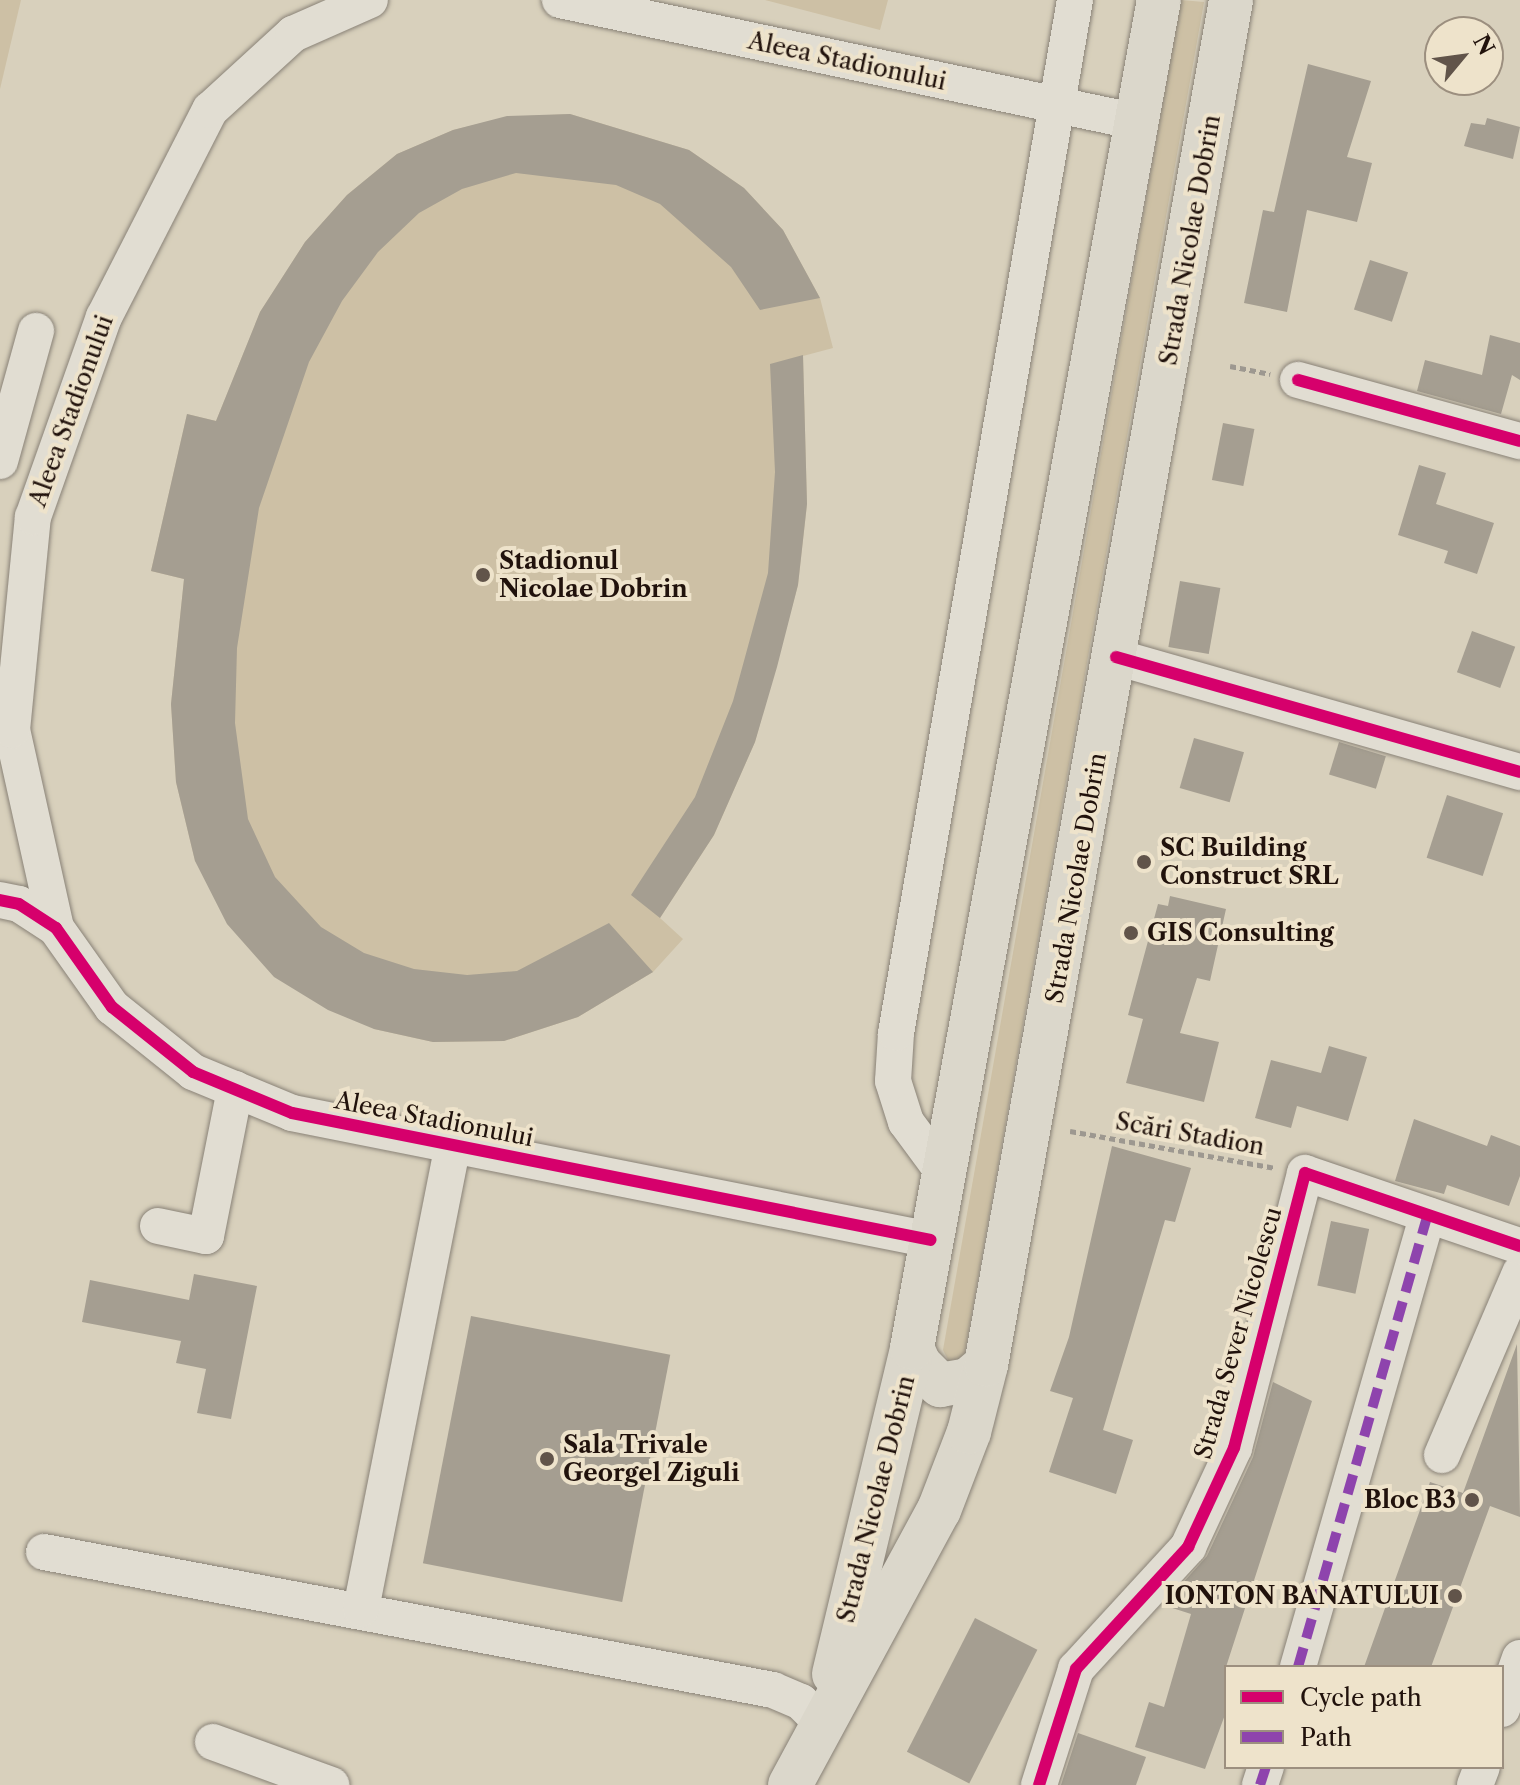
<!DOCTYPE html>
<html>
<head>
<meta charset="utf-8">
<style>
  body { margin:0 }
  #map { position:relative; width:1520px; height:1785px; overflow:hidden; background:#d8d0bc; font-family:"Libre Caslon Text",serif }
  div>[style] { position:absolute }
  .green>* { inset:0; background:#cdc0a5 }
  .building>* { inset:0; background:#a59e91; transform-origin:0 0 }
  .path>* { height:5px; margin-top:-2.5px; transform-origin:0; background:repeating-linear-gradient(90deg,#9d9890 0 6px,transparent 0 10px) }
  .roads { filter:drop-shadow(0 0 2px #898277) drop-shadow(0 0 2px #898277) }
  .minor>* { height:36px; margin:-18px; padding:0 18px; transform-origin:18px; border-radius:18px; background:#e1ddd2 }
  .major>* { height:44px; margin:-22px; padding:0 22px; transform-origin:22px; border-radius:22px; background:#dbd7cb }
  .quiet>* { height:10px; margin-top:-5px; transform-origin:0; background:repeating-linear-gradient(90deg,#8e44ad 0 20px,transparent 0 30px) }
  .cycleway>* { height:12px; margin:-6px; padding:0 6px; transform-origin:6px; border-radius:6px; background:#d6006c }
  .dots>* { width:22px; height:22px; translate:-50% -50%; box-sizing:border-box; border:4px solid #eee3cb; border-radius:50% }
  span { translate:-50% -50%; white-space:nowrap; text-align:center; line-height:1.15; -webkit-text-stroke:8px #eee3cb; paint-order:stroke }
  .street-label { font-size:24px; color:#21120c }
  .poi-label { font-size:24px; color:#21120c; font-weight:700 }
  .left { translate:0 -50%; text-align:left }
  .right { translate:-100% -50%; text-align:right }
  .legend { position:absolute; left:1224px; top:1665px; width:280px; height:104px; box-sizing:border-box; background:#eee3cb; border:2px solid #9c8f7f; margin:0; padding:10px 14px; list-style:none; font-size:24px; color:#21120c }
  .legend li { display:flex; align-items:center; gap:16px; height:40px }
  .legend b { width:40px; border:2px solid #9c8f7f }
  .north { position:absolute; left:1424px; top:16px; width:80px; height:80px; box-sizing:border-box; background:#eee3cb; border:2px solid #9c8f7f; border-radius:50%; rotate:61deg; font-size:22px; font-weight:700; line-height:32px; text-align:center; color:#21120c }
  .north::after { content:''; display:block; margin:auto; width:28px; height:36px; background:#61544a; clip-path:polygon(50% 0,100% 100%,50% 72%,0 100%) }
</style>
</head>
<body>
<div id="map">
  <div class="green">
    <i style="clip-path:polygon(0 0,21px 0,0 89px)"></i>
    <i style="clip-path:polygon(765px 0,888px 0,880px 30px)"></i>
    <i style="clip-path:polygon(1181px 0,1204px 2px,964px 1357px,950px 1364px,943px 1350px)"></i>
    <i style="clip-path:polygon(570px 114px,689px 150px,744px 188px,783px 230px,820px 298px,833px 348px,803px 356px,807px 504px,798px 585px,755px 742px,714px 835px,660px 918px,683px 939px,653px 972px,578px 1017px,504px 1041px,433px 1042px,374px 1029px,195px 861px,176px 782px,171px 704px,184px 579px,151px 571px,187px 414px,216px 421px,260px 312px,305px 242px,347px 195px,397px 154px,453px 130px,507px 117px)"></i>
  </div>
  <div class="building">
    <i style="clip-path:polygon(1308px 64px,1371px 81px,1347px 157px,1372px 163px,1357px 222px,1307px 210px,1287px 312px,1244px 303px,1263px 210px,1274px 212px)"></i>
    <i style="clip-path:polygon(570px 114px,689px 150px,744px 188px,783px 230px,820px 298px,760px 310px,731px 267px,660px 204px,616px 185px,516px 173px,462px 189px,419px 213px,378px 252px,342px 301px,309px 362px,259px 508px,237px 648px,235px 723px,248px 819px,275px 877px,321px 927px,364px 953px,414px 969px,467px 975px,517px 971px,609px 923px,653px 972px,578px 1017px,504px 1041px,433px 1042px,374px 1029px,328px 1010px,274px 977px,227px 924px,195px 861px,176px 782px,171px 704px,184px 579px,151px 571px,187px 414px,216px 421px,260px 312px,305px 242px,347px 195px,397px 154px,453px 130px,507px 116px)"></i>
    <i style="clip-path:polygon(1487px 118px,1520px 127px,1513px 159px,1464px 146px,1471px 123px,1485px 125px)"></i>
    <i style="left:1370px;top:260px;width:40px;height:52px;rotate:18deg"></i>
    <i style="clip-path:polygon(1490px 335px,1520px 343px,1520px 380px,1512px 375px,1501px 414px,1417px 391px,1425px 360px,1482px 375px)"></i>
    <i style="clip-path:polygon(803px 355px,807px 504px,798px 585px,777px 667px,755px 742px,714px 835px,660px 918px,631px 895px,695px 797px,733px 701px,768px 573px,775px 472px,770px 364px)"></i>
    <i style="left:1223px;top:423px;width:32px;height:58px;rotate:11deg"></i>
    <i style="clip-path:polygon(1419px 465px,1446px 473px,1436px 504px,1494px 523px,1477px 574px,1444px 563px,1448px 551px,1398px 535px)"></i>
    <i style="left:1180px;top:581px;width:41px;height:67px;rotate:10deg"></i>
    <i style="left:1472px;top:631px;width:46px;height:44px;rotate:20deg"></i>
    <i style="left:1194px;top:738px;width:52px;height:52px;rotate:16deg"></i>
    <i style="left:1339px;top:742px;width:49px;height:34px;rotate:17deg"></i>
    <i style="left:1447px;top:795px;width:59px;height:66px;rotate:18deg"></i>
    <i style="clip-path:polygon(1170px 896px,1226px 909px,1210px 981px,1197px 978px,1180px 1033px,1219px 1042px,1204px 1102px,1126px 1083px,1143px 1019px,1128px 1015px,1158px 904px,1168px 906px)"></i>
    <i style="clip-path:polygon(1329px 1046px,1367px 1057px,1348px 1121px,1297px 1106px,1291px 1128px,1255px 1118px,1271px 1060px,1321px 1073px)"></i>
    <i style="clip-path:polygon(1414px 1119px,1487px 1146px,1491px 1135px,1520px 1146px,1520px 1176px,1509px 1206px,1447px 1185px,1444px 1194px,1395px 1181px)"></i>
    <i style="clip-path:polygon(1112px 1146px,1191px 1168px,1175px 1222px,1165px 1220px,1103px 1430px,1133px 1440px,1116px 1494px,1049px 1472px,1073px 1398px,1050px 1391px,1069px 1337px)"></i>
    <i style="left:1331px;top:1221px;width:39px;height:66px;rotate:12deg"></i>
    <i style="clip-path:polygon(194px 1274px,257px 1286px,231px 1419px,197px 1413px,206px 1369px,176px 1363px,181px 1341px,82px 1322px,90px 1280px,189px 1300px)"></i>
    <i style="left:471px;top:1316px;width:203px;height:252px;rotate:11deg"></i>
    <i style="clip-path:polygon(1517px 1344px,1520px 1517px,1490px 1506px,1431px 1667px,1364px 1667px,1430px 1482px,1463px 1493px)"></i>
    <i style="clip-path:polygon(1273px 1382px,1312px 1401px,1226px 1667px,1226px 1712px,1205px 1769px,1135px 1747px,1149px 1702px,1164px 1707px,1191px 1614px,1163px 1605px,1207px 1556px,1253px 1457px)"></i>
    <i style="left:975px;top:1618px;width:70px;height:150px;rotate:27deg"></i>
    <i style="clip-path:polygon(1078px 1733px,1146px 1757px,1136px 1785px,1061px 1785px)"></i>
  </div>
  <div class="path">
    <i style="left:1230px;top:366px;width:41px;rotate:11.3deg"></i>
    <i style="left:1070px;top:1131px;width:209px;rotate:10.2deg"></i>
  </div>
  <div class="roads">
    <div class="minor">
      <i style="left:560px;top:0;width:586px;rotate:11.92deg"></i>
      <i style="left:1298px;top:380px;width:230px;rotate:15.4deg"></i>
      <i style="left:0;top:461px;width:135px;rotate:-74.5deg"></i>
      <i style="left:1116px;top:657px;width:420px;rotate:15.9deg"></i>
      <i style="left:0;top:900px;width:19px;rotate:12deg"></i>
      <i style="left:19px;top:904px;width:44px;rotate:33deg"></i>
      <i style="left:56px;top:928px;width:97px;rotate:54.7deg"></i>
      <i style="left:112px;top:1007px;width:104px;rotate:38.7deg"></i>
      <i style="left:193px;top:1072px;width:107px;rotate:22.5deg"></i>
      <i style="left:292px;top:1113px;width:651px;rotate:11.24deg"></i>
      <i style="left:56px;top:928px;width:203px;rotate:-102.5deg"></i>
      <i style="left:12px;top:730px;width:214px;rotate:-84.4deg"></i>
      <i style="left:33px;top:517px;width:212px;rotate:-70.5deg"></i>
      <i style="left:104px;top:317px;width:233px;rotate:-62.9deg"></i>
      <i style="left:210px;top:110px;width:113px;rotate:-42.5deg"></i>
      <i style="left:293px;top:34px;width:84px;rotate:-23.8deg"></i>
      <i style="left:943px;top:1172px;width:62px;rotate:-126.5deg"></i>
      <i style="left:906px;top:1122px;width:43px;rotate:-107.6deg"></i>
      <i style="left:893px;top:1081px;width:48px;rotate:-86.4deg"></i>
      <i style="left:896px;top:1033px;width:1048px;rotate:-80.17deg"></i>
      <i style="left:158px;top:1226px;width:49px;rotate:11.8deg"></i>
      <i style="left:206px;top:1236px;width:150px;rotate:-78.8deg"></i>
      <i style="left:1442px;top:1455px;width:198px;rotate:-66.8deg"></i>
      <i style="left:44px;top:1552px;width:742px;rotate:10.72deg"></i>
      <i style="left:773px;top:1690px;width:30px;rotate:23deg"></i>
      <i style="left:801px;top:1702px;width:30px;rotate:45deg"></i>
      <i style="left:361px;top:1609px;width:473px;rotate:-78.8deg"></i>
      <i style="left:1298px;top:1667px;width:470px;rotate:-74deg"></i>
      <i style="left:1502px;top:1709px;width:54px;rotate:-70.6deg"></i>
      <i style="left:213px;top:1742px;width:126px;rotate:20deg"></i>
      <i style="left:1039px;top:1785px;width:122px;rotate:-72.3deg"></i>
      <i style="left:1076px;top:1669px;width:166px;rotate:-47.4deg"></i>
      <i style="left:1188px;top:1547px;width:109px;rotate:-65.1deg"></i>
      <i style="left:1234px;top:1448px;width:284px;rotate:-75.5deg"></i>
      <i style="left:1305px;top:1173px;width:227px;rotate:18.8deg"></i>
      <i style="left:1260px;top:1785px;width:19px;rotate:-72deg"></i>
      <i style="left:1475px;top:1785px;width:19px;rotate:-69deg"></i>
    </div>
    <div class="major">
      <i style="left:912px;top:1348px;width:17px;rotate:66deg"></i>
      <i style="left:919px;top:1364px;width:30px;rotate:45deg"></i>
      <i style="left:940px;top:1385px;width:28px;rotate:-10deg"></i>
      <i style="left:968px;top:1380px;width:23px;rotate:-40deg"></i>
      <i style="left:834px;top:1674px;width:335px;rotate:-76.5deg"></i>
      <i style="left:912px;top:1348px;width:1370px;rotate:-79.62deg"></i>
      <i style="left:790px;top:1785px;width:313px;rotate:-61.6deg"></i>
      <i style="left:939px;top:1510px;width:84px;rotate:-69deg"></i>
      <i style="left:969px;top:1432px;width:69px;rotate:-75.8deg"></i>
      <i style="left:986px;top:1365px;width:1387px;rotate:-79.82deg"></i>
    </div>
  </div>
  <div class="quiet">
    <i style="left:1298px;top:1667px;width:470px;rotate:-74deg"></i>
    <i style="left:1260px;top:1785px;width:19px;rotate:-72deg"></i>
  </div>
  <div class="cycleway">
    <i style="left:1298px;top:380px;width:230px;rotate:15.4deg"></i>
    <i style="left:1116px;top:657px;width:420px;rotate:15.9deg"></i>
    <i style="left:0;top:900px;width:19px;rotate:12deg"></i>
    <i style="left:19px;top:904px;width:44px;rotate:33deg"></i>
    <i style="left:56px;top:928px;width:97px;rotate:54.7deg"></i>
    <i style="left:112px;top:1007px;width:104px;rotate:38.7deg"></i>
    <i style="left:193px;top:1072px;width:107px;rotate:22.5deg"></i>
    <i style="left:292px;top:1113px;width:651px;rotate:11.24deg"></i>
    <i style="left:1039px;top:1785px;width:122px;rotate:-72.3deg"></i>
    <i style="left:1076px;top:1669px;width:166px;rotate:-47.4deg"></i>
    <i style="left:1188px;top:1547px;width:109px;rotate:-65.1deg"></i>
    <i style="left:1234px;top:1448px;width:284px;rotate:-75.5deg"></i>
    <i style="left:1305px;top:1173px;width:227px;rotate:18.8deg"></i>
  </div>
  <div class="dots">
    <i style="left:483px;top:575px;background:#61544a"></i>
    <i style="left:1144px;top:862px;background:#61544a"></i>
    <i style="left:1131px;top:933px;background:#61544a"></i>
    <i style="left:547px;top:1459px;background:#61544a"></i>
    <i style="left:1472px;top:1500px;background:#61544a"></i>
    <i style="left:1455px;top:1596px;background:#61544a"></i>
  </div>
  <div class="street-label">
    <span style="left:847px;top:61px;rotate:12deg">Aleea Stadionului</span>
    <span style="left:1190px;top:240px;rotate:-80deg">Strada Nicolae Dobrin</span>
    <span style="left:71px;top:411px;rotate:-70deg">Aleea Stadionului</span>
    <span style="left:1076px;top:878px;rotate:-80deg">Strada Nicolae Dobrin</span>
    <span style="left:434px;top:1119px;rotate:11deg">Aleea Stadionului</span>
    <span style="left:1190px;top:1134px;rotate:10deg">Scări Stadion</span>
    <span style="left:1238px;top:1333px;rotate:-74deg">Strada Sever Nicolescu</span>
    <span style="left:876px;top:1499px;rotate:-76deg">Strada Nicolae Dobrin</span>
  </div>
  <div class="poi-label">
    <span class="left" style="left:499px;top:575px">Stadionul<br>Nicolae Dobrin</span>
    <span class="left" style="left:1160px;top:862px">SC Building<br>Construct SRL</span>
    <span class="left" style="left:1147px;top:933px">GIS Consulting</span>
    <span class="left" style="left:563px;top:1459px">Sala Trivale<br>Georgel Ziguli</span>
    <span class="right" style="left:1456px;top:1500px">Bloc B3</span>
    <span class="right" style="left:1439px;top:1596px">IONTON BANATULUI</span>
  </div>
  <ul class="legend">
  <li><b style="height:10px;background:#d6006c"></b>Cycle path</li>
  <li><b style="height:10px;background:#8e44ad"></b>Path</li>
  </ul>
  <div class="north">N</div>
</div>
</body>
</html>
